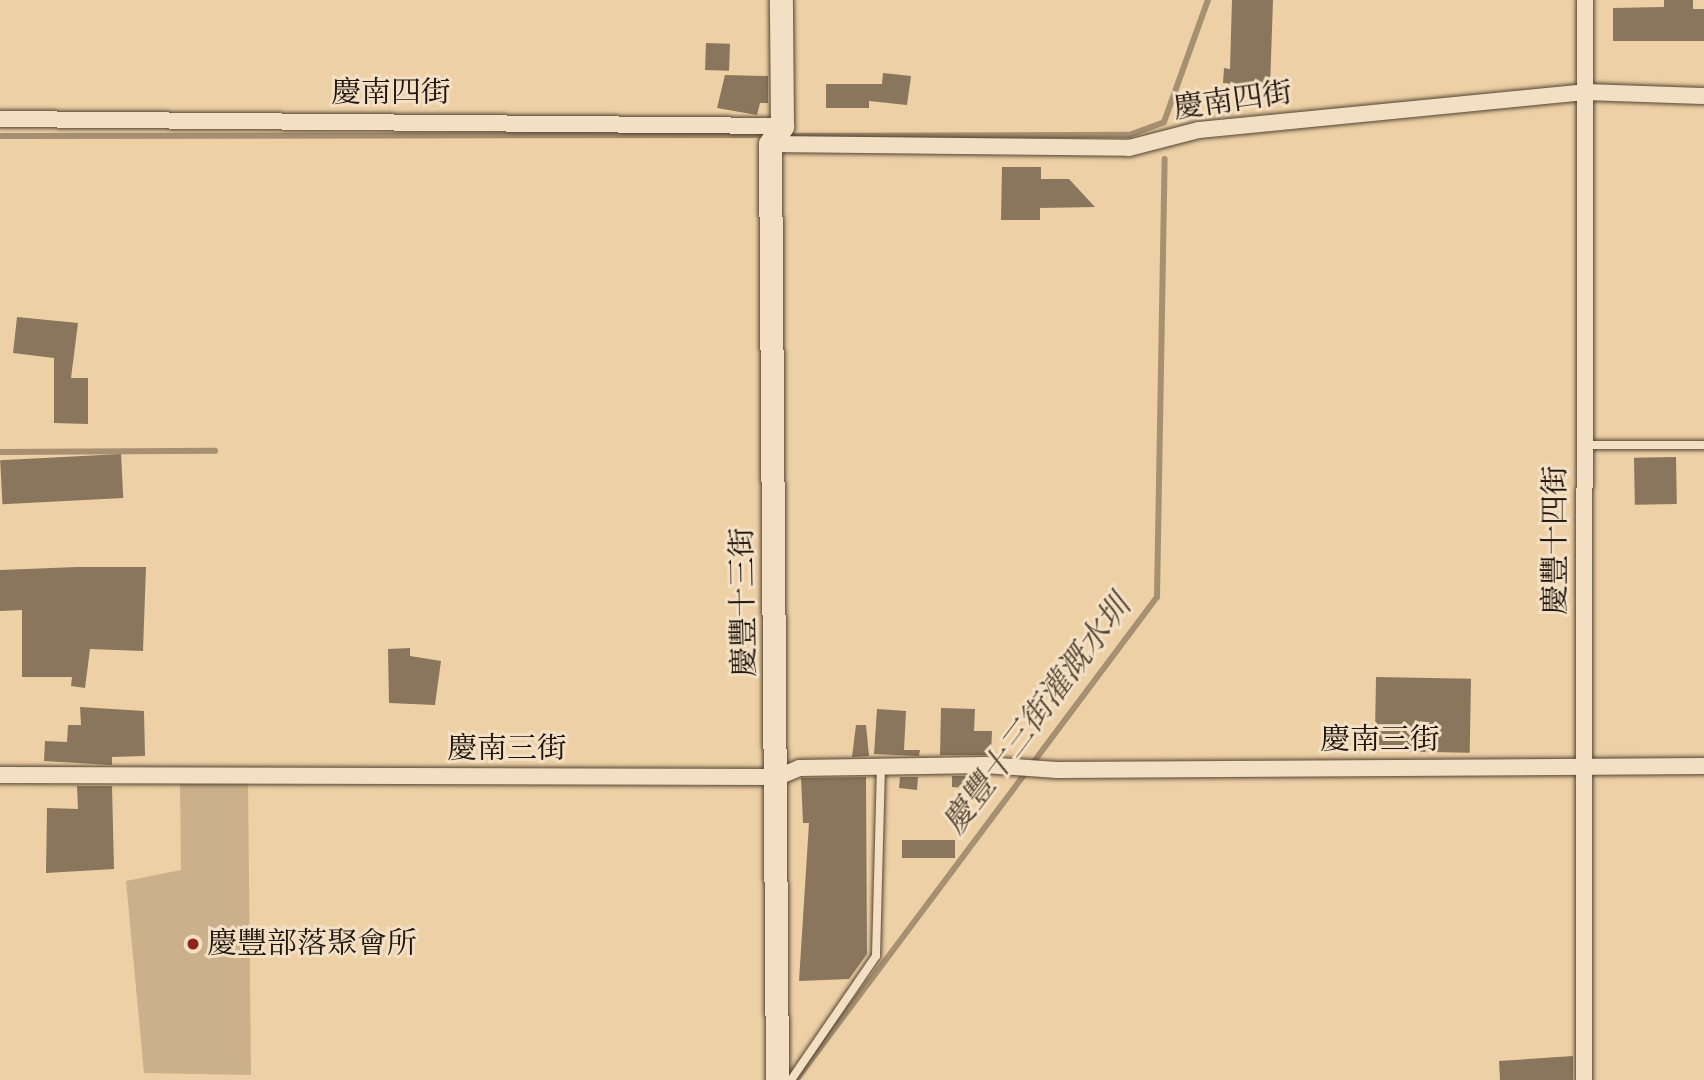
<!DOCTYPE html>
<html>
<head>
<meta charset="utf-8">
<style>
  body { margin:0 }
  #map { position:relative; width:1704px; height:1080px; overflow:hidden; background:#edd0a5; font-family:"IM FELL Double Pica","Noto Serif TC",serif }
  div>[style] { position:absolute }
  .green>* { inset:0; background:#cab08b }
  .stream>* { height:6px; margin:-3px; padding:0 3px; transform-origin:3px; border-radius:3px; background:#a79071 }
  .building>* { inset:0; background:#8a765c; transform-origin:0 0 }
  .roads { filter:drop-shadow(0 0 2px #524432) drop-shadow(0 0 2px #524432) }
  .lane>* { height:8px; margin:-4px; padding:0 4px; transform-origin:4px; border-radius:4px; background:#f3e0c4 }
  .street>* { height:16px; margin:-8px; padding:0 8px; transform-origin:8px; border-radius:8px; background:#f3e0c4 }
  .secondary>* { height:23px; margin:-11.5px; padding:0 11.5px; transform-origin:11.5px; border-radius:11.5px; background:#f3e0c4 }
  .dots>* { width:19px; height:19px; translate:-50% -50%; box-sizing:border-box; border:4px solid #f3e0c4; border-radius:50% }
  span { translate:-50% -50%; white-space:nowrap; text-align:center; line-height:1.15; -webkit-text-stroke:6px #f3e0c4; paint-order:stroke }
  .street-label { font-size:30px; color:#1f150c }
  .poi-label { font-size:30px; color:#1f150c }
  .left { translate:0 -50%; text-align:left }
  .water-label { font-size:32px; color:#554634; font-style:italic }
</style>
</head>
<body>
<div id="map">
  <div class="green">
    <i style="clip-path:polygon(248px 781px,251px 1075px,144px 1073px,126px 881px,181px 870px,180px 782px)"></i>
  </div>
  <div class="stream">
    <i style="left:0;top:136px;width:758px;rotate:-0.08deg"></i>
    <i style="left:787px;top:136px;width:342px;rotate:-0.2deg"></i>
    <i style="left:1129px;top:135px;width:37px;rotate:-20deg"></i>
    <i style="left:1164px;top:122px;width:130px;rotate:-70.2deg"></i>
    <i style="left:0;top:452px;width:215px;rotate:-0.3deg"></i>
    <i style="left:796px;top:1080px;width:603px;rotate:-53.23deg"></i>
    <i style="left:1157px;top:597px;width:438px;rotate:-89deg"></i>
  </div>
  <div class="building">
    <i style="clip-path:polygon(1232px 0,1273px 0,1270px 87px,1223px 83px,1224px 68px,1230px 69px)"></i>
    <i style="clip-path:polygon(1664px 0,1693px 0,1693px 9px,1704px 9px,1704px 41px,1613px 41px,1613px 8px,1664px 7px)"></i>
    <i style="left:706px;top:43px;width:24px;height:27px;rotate:2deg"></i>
    <i style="clip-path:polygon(883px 73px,911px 76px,907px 105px,869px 101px,869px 108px,826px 108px,826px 84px,882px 84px)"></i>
    <i style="clip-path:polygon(725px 75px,768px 76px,768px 103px,760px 103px,757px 115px,717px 108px)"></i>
    <i style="clip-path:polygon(1002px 167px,1041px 167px,1041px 179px,1069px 179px,1095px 207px,1040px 208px,1040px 220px,1001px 220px)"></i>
    <i style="clip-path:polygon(17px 317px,78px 323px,71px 378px,88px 378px,88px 424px,54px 423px,54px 358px,13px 353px)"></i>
    <i style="left:121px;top:454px;width:44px;height:121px;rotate:87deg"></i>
    <i style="left:1676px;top:457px;width:47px;height:42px;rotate:89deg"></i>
    <i style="clip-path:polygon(77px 567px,146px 567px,143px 651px,90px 649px,85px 688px,71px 686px,72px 677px,22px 677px,22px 610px,0 611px,0 570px)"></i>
    <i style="clip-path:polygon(410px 648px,410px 656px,441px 661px,435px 705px,389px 703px,388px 649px)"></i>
    <i style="left:1376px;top:677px;width:95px;height:74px;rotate:1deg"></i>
    <i style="clip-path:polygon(80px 707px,144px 711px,145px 756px,112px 757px,112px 765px,44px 761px,45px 741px,67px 742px,68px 725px,81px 725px)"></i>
    <i style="clip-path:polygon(941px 708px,975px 709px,974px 731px,992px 731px,991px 755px,940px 755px)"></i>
    <i style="clip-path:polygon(877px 709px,906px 711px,904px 750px,920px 750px,919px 756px,874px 754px)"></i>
    <i style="clip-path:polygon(856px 725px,866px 725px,869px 756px,852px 757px)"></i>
    <i style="clip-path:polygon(952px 776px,990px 776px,989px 789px,952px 787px)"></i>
    <i style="clip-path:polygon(866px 777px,867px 954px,849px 979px,799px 981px,809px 823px,803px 823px,801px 778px)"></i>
    <i style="clip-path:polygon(900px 777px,918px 777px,917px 790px,899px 788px)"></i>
    <i style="clip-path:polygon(77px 786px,112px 786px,114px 869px,46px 873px,47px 808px,78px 809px)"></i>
    <i style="left:902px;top:840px;width:53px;height:18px"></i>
    <i style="clip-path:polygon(1573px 1056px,1573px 1080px,1500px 1080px,1499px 1061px)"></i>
  </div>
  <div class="roads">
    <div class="lane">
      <i style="left:1584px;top:445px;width:120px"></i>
      <i style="left:791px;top:1080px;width:150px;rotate:-55.6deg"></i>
      <i style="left:876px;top:956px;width:188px;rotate:-88.5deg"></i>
    </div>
    <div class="street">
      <i style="left:0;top:119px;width:782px;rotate:0.51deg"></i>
      <i style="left:770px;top:144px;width:359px;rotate:0.6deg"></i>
      <i style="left:1129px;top:148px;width:72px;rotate:-14.4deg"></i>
      <i style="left:1199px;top:130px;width:388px;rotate:-5.6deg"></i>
      <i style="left:1585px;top:92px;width:119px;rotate:1.9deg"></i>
      <i style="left:0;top:775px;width:778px;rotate:0.15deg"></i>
      <i style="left:778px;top:777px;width:23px;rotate:-23deg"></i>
      <i style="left:799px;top:768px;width:186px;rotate:-0.9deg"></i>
      <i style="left:985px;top:765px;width:72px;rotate:4deg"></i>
      <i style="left:1057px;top:770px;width:647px;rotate:-0.35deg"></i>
      <i style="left:1584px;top:1080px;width:1080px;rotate:-89.95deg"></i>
    </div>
    <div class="secondary">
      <i style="left:777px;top:1080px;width:936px;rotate:-90.43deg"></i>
      <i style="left:770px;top:144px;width:22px;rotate:-56deg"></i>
      <i style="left:782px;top:126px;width:126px;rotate:-90.5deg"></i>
    </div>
  </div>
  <div class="dots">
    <i style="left:193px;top:944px;background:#8f2418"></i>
  </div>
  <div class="street-label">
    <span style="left:391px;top:93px">慶南四街</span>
    <span style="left:1233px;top:101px;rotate:-8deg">慶南四街</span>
    <span style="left:1556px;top:540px;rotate:-90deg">慶豐十四街</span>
    <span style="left:744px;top:602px;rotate:-91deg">慶豐十三街</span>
    <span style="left:1380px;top:740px">慶南三街</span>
    <span style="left:507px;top:749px">慶南三街</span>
  </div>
  <div class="poi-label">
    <span class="left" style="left:207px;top:944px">慶豐部落聚會所</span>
  </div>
  <div class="water-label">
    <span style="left:1037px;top:715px;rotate:-53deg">慶豐十三街灌溉水圳</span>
  </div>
</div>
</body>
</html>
